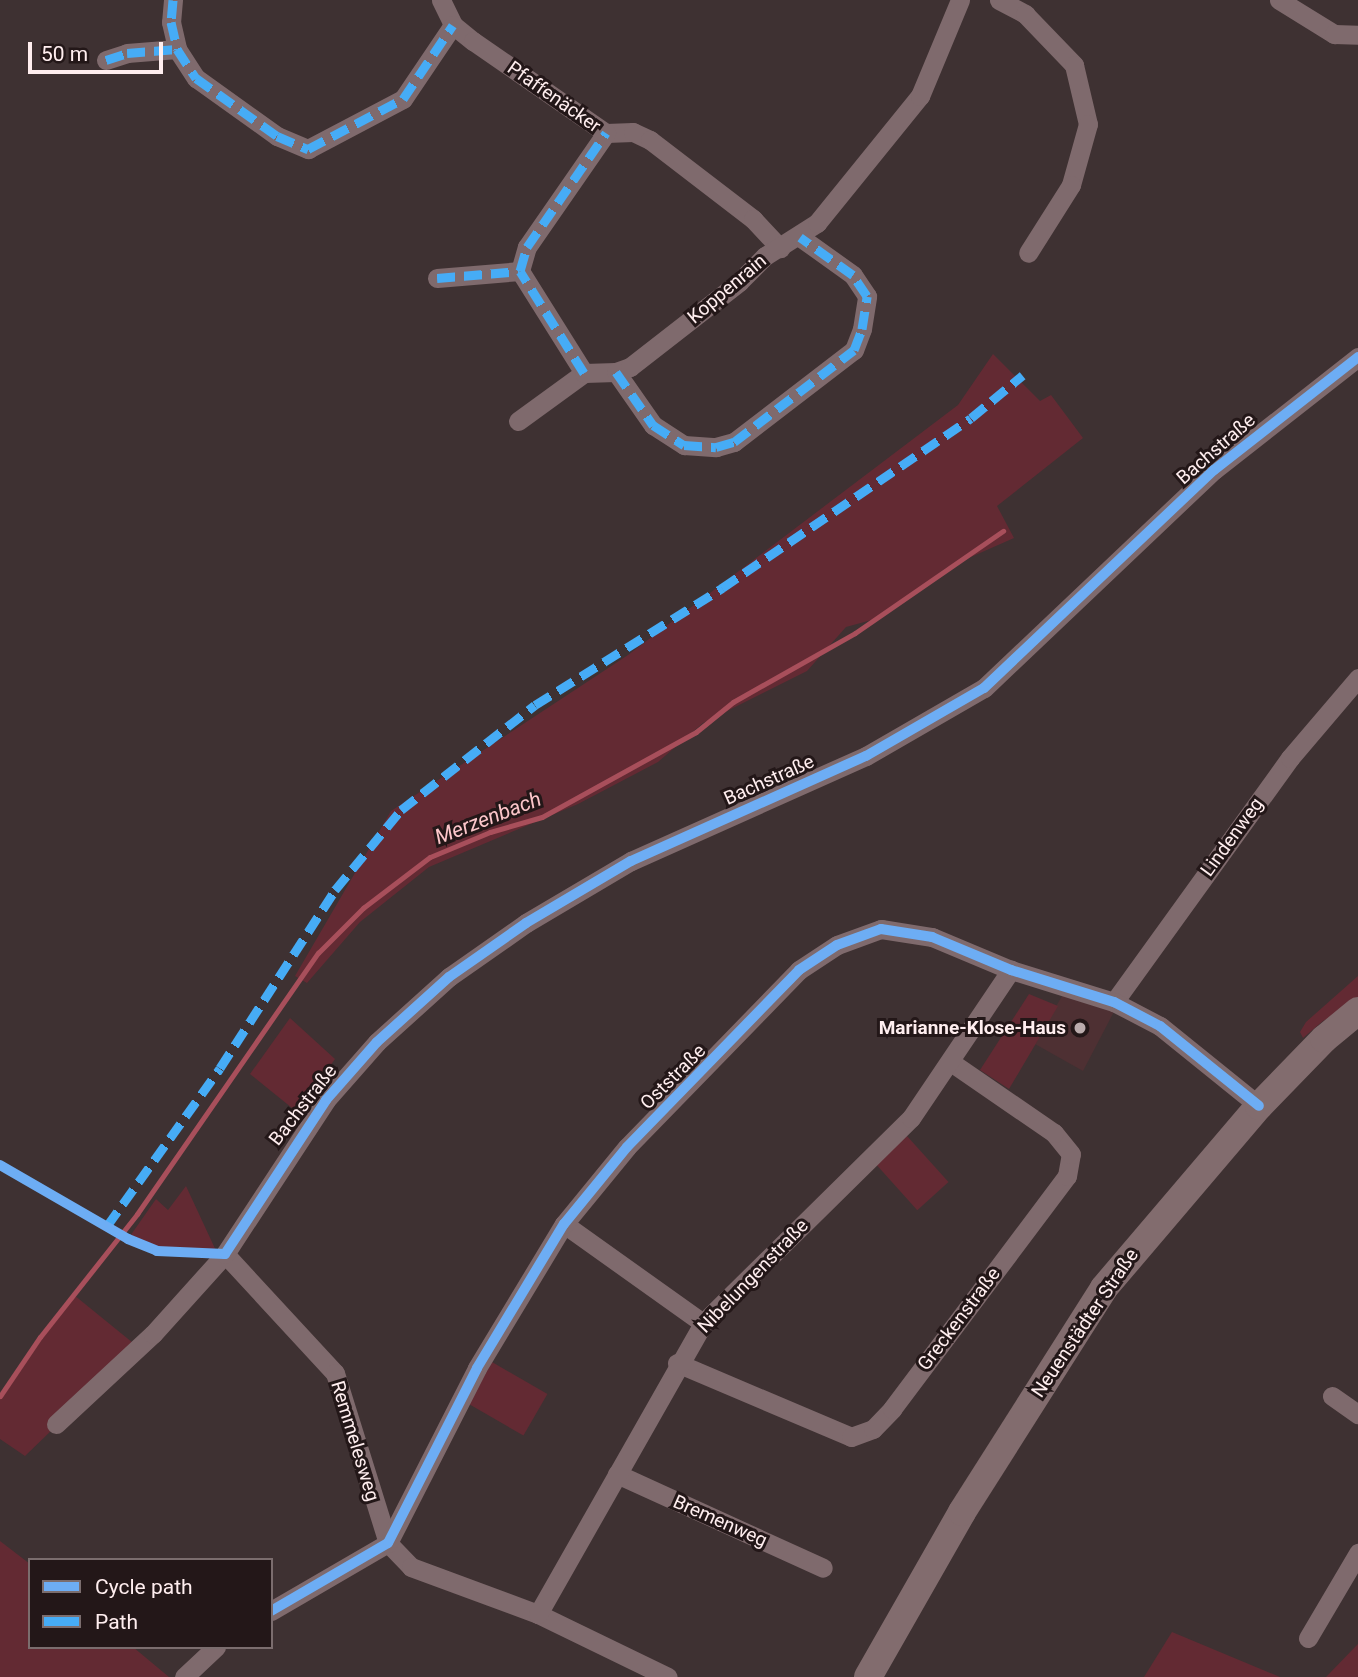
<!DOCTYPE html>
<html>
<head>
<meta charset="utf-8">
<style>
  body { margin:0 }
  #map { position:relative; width:1358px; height:1677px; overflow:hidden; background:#3e3132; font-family:Roboto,sans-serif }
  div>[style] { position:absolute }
  .built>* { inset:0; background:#4e3033 }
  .green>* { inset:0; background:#632a33; transform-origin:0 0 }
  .stream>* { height:5px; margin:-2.5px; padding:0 2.5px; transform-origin:2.5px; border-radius:2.5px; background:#a84f5b }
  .minor>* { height:19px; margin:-9.5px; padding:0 9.5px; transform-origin:9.5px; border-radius:9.5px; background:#7f6a6d }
  .secondary>* { height:28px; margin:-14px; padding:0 14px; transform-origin:14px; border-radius:14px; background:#826c6e }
  .quiet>* { height:9px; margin-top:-4.5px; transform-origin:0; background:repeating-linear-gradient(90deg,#46acf6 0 18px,transparent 0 27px) }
  .cycleway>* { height:10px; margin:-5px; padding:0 5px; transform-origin:5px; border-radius:5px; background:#6dadf4 }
  .dots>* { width:19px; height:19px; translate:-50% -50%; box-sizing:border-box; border:4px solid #231718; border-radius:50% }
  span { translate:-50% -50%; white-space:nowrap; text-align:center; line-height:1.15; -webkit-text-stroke:6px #231718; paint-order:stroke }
  .street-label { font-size:19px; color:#ffeeef }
  .poi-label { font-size:19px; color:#ffeeef; font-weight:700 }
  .right { translate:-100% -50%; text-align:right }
  .water-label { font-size:21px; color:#fcc6ca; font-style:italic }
  .legend { position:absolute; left:28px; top:1558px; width:245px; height:91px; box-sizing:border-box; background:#231718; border:2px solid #7b6d6e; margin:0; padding:9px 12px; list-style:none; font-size:21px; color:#ffeeef }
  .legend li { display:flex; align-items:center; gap:14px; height:35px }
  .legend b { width:35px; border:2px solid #7b6d6e }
  .scale { position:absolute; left:28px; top:42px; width:135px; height:32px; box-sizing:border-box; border:4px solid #ffeeef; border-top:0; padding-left:9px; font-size:21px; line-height:24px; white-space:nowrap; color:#ffeeef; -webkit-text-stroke:5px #231718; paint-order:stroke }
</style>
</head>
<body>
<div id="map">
  <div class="built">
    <i style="clip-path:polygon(1067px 987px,1118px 1004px,1083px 1071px,1035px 1044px)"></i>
  </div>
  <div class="green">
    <i style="clip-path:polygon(993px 354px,1040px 401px,1051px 395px,1083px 438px,997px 506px,1014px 538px,946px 568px,879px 618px,846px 627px,807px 671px,703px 723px,658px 762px,578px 804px,429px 867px,360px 922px,307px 983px,295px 976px,391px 811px,628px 655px,958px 405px)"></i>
    <i style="clip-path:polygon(1358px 976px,1358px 1002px,1323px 1021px,1303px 1038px,1300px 1032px,1306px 1022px)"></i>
    <i style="clip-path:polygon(1029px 994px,1058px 1006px,1009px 1089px,980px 1070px)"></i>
    <i style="clip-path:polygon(290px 1018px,335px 1059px,297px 1112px,250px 1074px)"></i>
    <i style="left:907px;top:1136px;width:62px;height:42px;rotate:48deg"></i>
    <i style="clip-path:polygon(186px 1186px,218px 1255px,157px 1250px,128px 1239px,156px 1199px,168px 1210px)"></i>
    <i style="clip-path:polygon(74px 1295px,138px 1347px,25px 1456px,0 1439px,0 1396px)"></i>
    <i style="left:492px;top:1362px;width:64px;height:48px;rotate:30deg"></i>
    <i style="clip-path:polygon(0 1541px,30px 1564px,30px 1647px,133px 1647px,169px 1677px,0 1677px)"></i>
    <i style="clip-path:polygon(1172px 1632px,1280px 1677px,1144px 1677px)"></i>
    <i style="clip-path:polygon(1358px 1644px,1358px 1677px,1326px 1677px)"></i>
  </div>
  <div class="stream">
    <i style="left:0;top:1396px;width:71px;rotate:-55.9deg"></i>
    <i style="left:40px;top:1337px;width:157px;rotate:-51.7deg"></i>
    <i style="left:137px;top:1214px;width:318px;rotate:-55.3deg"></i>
    <i style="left:318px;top:953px;width:64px;rotate:-45deg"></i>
    <i style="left:363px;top:908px;width:84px;rotate:-37.3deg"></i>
    <i style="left:430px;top:857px;width:65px;rotate:-22.6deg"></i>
    <i style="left:490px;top:832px;width:54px;rotate:-16.1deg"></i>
    <i style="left:542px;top:817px;width:176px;rotate:-28.9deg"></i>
    <i style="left:696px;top:732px;width:48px;rotate:-39deg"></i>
    <i style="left:733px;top:702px;width:140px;rotate:-29.5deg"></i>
    <i style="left:855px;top:633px;width:180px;rotate:-34.6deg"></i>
  </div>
  <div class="minor">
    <i style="left:173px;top:0;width:22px;rotate:95deg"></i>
    <i style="left:171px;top:22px;width:28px;rotate:77deg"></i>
    <i style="left:177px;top:49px;width:35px;rotate:57deg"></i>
    <i style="left:196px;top:78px;width:100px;rotate:35.6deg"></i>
    <i style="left:277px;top:136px;width:34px;rotate:23deg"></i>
    <i style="left:308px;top:149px;width:107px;rotate:-27.8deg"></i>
    <i style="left:403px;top:99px;width:89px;rotate:-56deg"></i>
    <i style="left:441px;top:0;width:28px;rotate:64deg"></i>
    <i style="left:453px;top:25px;width:26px;rotate:39deg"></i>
    <i style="left:473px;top:41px;width:162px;rotate:34.7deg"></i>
    <i style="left:606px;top:133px;width:27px;rotate:-2deg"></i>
    <i style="left:633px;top:132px;width:19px;rotate:25deg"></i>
    <i style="left:650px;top:140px;width:130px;rotate:37.5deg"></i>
    <i style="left:753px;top:219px;width:40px;rotate:47deg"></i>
    <i style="left:999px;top:0;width:30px;rotate:28deg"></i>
    <i style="left:1025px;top:14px;width:71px;rotate:46.1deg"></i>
    <i style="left:1074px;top:65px;width:61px;rotate:76.7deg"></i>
    <i style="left:1088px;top:124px;width:63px;rotate:105.6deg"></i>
    <i style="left:1071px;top:185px;width:80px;rotate:122.3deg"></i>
    <i style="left:1279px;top:0;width:65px;rotate:31.7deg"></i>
    <i style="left:1334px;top:34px;width:24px;rotate:2deg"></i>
    <i style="left:106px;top:60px;width:22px;rotate:-18deg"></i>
    <i style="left:127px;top:53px;width:50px;rotate:-4.6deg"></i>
    <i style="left:437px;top:278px;width:83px;rotate:-4.8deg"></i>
    <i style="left:616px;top:372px;width:65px;rotate:55.1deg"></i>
    <i style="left:653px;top:425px;width:37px;rotate:33deg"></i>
    <i style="left:684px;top:445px;width:32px;rotate:4deg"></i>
    <i style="left:716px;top:447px;width:19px;rotate:-16deg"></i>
    <i style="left:734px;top:442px;width:151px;rotate:-37.5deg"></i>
    <i style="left:854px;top:350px;width:22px;rotate:-69deg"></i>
    <i style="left:862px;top:329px;width:33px;rotate:-81deg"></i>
    <i style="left:867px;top:296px;width:25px;rotate:-124deg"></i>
    <i style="left:853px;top:275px;width:65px;rotate:-144.4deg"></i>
    <i style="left:584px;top:373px;width:120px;rotate:-122.1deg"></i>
    <i style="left:520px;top:271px;width:25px;rotate:-74deg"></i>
    <i style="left:527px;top:247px;width:139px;rotate:-55.3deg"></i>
    <i style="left:518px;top:421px;width:82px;rotate:-36deg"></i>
    <i style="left:584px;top:373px;width:32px;rotate:-2deg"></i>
    <i style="left:616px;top:372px;width:15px;rotate:-20deg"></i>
    <i style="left:630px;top:367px;width:138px;rotate:-37.9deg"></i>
    <i style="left:739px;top:282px;width:37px;rotate:-45deg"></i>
    <i style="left:765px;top:256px;width:62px;rotate:-32.4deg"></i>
    <i style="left:817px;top:223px;width:164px;rotate:-51deg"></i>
    <i style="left:920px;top:96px;width:104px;rotate:-67.4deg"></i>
    <i style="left:1114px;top:1002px;width:301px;rotate:-54.2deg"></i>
    <i style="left:1290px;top:758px;width:105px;rotate:-49.6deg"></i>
    <i style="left:564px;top:1224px;width:171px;rotate:35.5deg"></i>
    <i style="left:225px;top:1254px;width:162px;rotate:47.3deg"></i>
    <i style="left:335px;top:1373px;width:178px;rotate:72.7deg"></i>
    <i style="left:388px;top:1543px;width:33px;rotate:46deg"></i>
    <i style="left:411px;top:1567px;width:135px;rotate:20.3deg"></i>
    <i style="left:538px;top:1614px;width:144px;rotate:25.9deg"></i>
    <i style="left:677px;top:1363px;width:189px;rotate:23deg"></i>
    <i style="left:851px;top:1437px;width:23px;rotate:-20deg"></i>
    <i style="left:873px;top:1429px;width:28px;rotate:-46deg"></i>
    <i style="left:892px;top:1409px;width:291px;rotate:-53.1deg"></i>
    <i style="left:1067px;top:1176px;width:22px;rotate:-80deg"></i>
    <i style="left:1071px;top:1154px;width:27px;rotate:-129deg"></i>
    <i style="left:1054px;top:1133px;width:124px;rotate:-145.5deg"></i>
    <i style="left:1332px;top:1396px;width:32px;rotate:35deg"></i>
    <i style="left:56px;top:1424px;width:132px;rotate:-42.9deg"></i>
    <i style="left:153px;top:1334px;width:108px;rotate:-48deg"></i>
    <i style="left:225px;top:1254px;width:184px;rotate:-56.7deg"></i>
    <i style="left:326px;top:1100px;width:77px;rotate:-48.7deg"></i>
    <i style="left:377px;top:1042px;width:97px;rotate:-42.1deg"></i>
    <i style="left:449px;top:977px;width:94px;rotate:-35deg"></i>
    <i style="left:526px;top:923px;width:122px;rotate:-30.6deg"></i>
    <i style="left:631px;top:861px;width:257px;rotate:-24.1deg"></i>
    <i style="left:866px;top:756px;width:136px;rotate:-30deg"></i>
    <i style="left:984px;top:688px;width:317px;rotate:-43.5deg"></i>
    <i style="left:1214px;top:470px;width:183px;rotate:-38.1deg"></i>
    <i style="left:617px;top:1474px;width:226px;rotate:24.5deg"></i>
    <i style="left:271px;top:1611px;width:135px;rotate:-30.2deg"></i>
    <i style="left:388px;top:1543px;width:196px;rotate:-63deg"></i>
    <i style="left:477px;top:1368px;width:168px;rotate:-58.9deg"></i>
    <i style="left:564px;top:1224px;width:99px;rotate:-50.7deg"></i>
    <i style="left:627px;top:1147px;width:247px;rotate:-45.8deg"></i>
    <i style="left:799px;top:970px;width:45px;rotate:-33.3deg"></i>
    <i style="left:837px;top:945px;width:47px;rotate:-20deg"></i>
    <i style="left:881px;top:929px;width:52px;rotate:8.9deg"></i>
    <i style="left:932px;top:937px;width:86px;rotate:22.7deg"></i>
    <i style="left:1011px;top:970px;width:108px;rotate:17.3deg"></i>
    <i style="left:1114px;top:1002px;width:52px;rotate:27.6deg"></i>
    <i style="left:1160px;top:1026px;width:127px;rotate:38.9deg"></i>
    <i style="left:538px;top:1614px;width:335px;rotate:-60.4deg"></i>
    <i style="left:703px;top:1323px;width:292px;rotate:-44.6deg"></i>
    <i style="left:911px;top:1118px;width:179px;rotate:-56deg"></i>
    <i style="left:1308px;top:1638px;width:99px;rotate:-59.5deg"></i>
    <i style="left:184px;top:1677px;width:44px;rotate:-43.2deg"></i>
  </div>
  <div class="secondary">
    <i style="left:868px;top:1677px;width:190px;rotate:-60.3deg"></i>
    <i style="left:962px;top:1512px;width:265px;rotate:-57.6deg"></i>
    <i style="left:1104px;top:1288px;width:239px;rotate:-49.6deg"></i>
    <i style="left:1259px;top:1106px;width:93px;rotate:-45.9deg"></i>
    <i style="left:1324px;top:1039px;width:44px;rotate:-39.5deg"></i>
  </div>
  <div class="quiet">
    <i style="left:173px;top:0;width:22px;rotate:95deg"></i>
    <i style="left:171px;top:22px;width:28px;rotate:77deg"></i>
    <i style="left:177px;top:49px;width:35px;rotate:57deg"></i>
    <i style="left:196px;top:78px;width:100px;rotate:35.6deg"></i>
    <i style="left:277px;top:136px;width:34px;rotate:23deg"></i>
    <i style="left:308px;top:149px;width:107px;rotate:-27.8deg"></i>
    <i style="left:403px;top:99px;width:89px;rotate:-56deg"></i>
    <i style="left:106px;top:60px;width:22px;rotate:-18deg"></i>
    <i style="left:127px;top:53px;width:50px;rotate:-4.6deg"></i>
    <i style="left:437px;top:278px;width:83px;rotate:-4.8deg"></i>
    <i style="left:616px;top:372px;width:65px;rotate:55.1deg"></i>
    <i style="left:653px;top:425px;width:37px;rotate:33deg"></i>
    <i style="left:684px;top:445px;width:32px;rotate:4deg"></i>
    <i style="left:716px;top:447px;width:19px;rotate:-16deg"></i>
    <i style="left:734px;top:442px;width:151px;rotate:-37.5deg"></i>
    <i style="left:854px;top:350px;width:22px;rotate:-69deg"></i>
    <i style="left:862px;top:329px;width:33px;rotate:-81deg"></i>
    <i style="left:867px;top:296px;width:25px;rotate:-124deg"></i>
    <i style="left:853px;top:275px;width:65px;rotate:-144.4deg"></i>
    <i style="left:584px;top:373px;width:120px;rotate:-122.1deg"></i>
    <i style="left:520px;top:271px;width:25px;rotate:-74deg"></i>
    <i style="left:527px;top:247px;width:139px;rotate:-55.3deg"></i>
    <i style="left:107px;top:1226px;width:194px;rotate:-54.4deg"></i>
    <i style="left:220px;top:1068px;width:212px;rotate:-57.1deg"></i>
    <i style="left:335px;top:890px;width:104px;rotate:-50.5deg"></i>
    <i style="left:401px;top:810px;width:170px;rotate:-38.1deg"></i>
    <i style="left:535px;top:705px;width:221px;rotate:-32deg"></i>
    <i style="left:722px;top:588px;width:301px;rotate:-34.3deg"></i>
    <i style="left:971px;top:418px;width:67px;rotate:-39.6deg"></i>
  </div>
  <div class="cycleway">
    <i style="left:0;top:1165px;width:148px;rotate:30deg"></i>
    <i style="left:128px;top:1239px;width:31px;rotate:22deg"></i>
    <i style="left:157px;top:1251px;width:68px;rotate:2.5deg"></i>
    <i style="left:225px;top:1254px;width:184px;rotate:-56.7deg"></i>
    <i style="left:326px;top:1100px;width:77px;rotate:-48.7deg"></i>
    <i style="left:377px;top:1042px;width:97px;rotate:-42.1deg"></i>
    <i style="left:449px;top:977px;width:94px;rotate:-35deg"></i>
    <i style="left:526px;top:923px;width:122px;rotate:-30.6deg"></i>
    <i style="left:631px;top:861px;width:257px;rotate:-24.1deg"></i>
    <i style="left:866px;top:756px;width:136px;rotate:-30deg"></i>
    <i style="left:984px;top:688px;width:317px;rotate:-43.5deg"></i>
    <i style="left:1214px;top:470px;width:183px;rotate:-38.1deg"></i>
    <i style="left:271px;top:1611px;width:135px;rotate:-30.2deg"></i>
    <i style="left:388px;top:1543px;width:196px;rotate:-63deg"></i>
    <i style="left:477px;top:1368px;width:168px;rotate:-58.9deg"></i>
    <i style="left:564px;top:1224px;width:99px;rotate:-50.7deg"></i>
    <i style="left:627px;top:1147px;width:247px;rotate:-45.8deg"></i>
    <i style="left:799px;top:970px;width:45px;rotate:-33.3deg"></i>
    <i style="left:837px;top:945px;width:47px;rotate:-20deg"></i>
    <i style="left:881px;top:929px;width:52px;rotate:8.9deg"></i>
    <i style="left:932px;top:937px;width:86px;rotate:22.7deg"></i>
    <i style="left:1011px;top:970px;width:108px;rotate:17.3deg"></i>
    <i style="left:1114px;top:1002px;width:52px;rotate:27.6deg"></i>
    <i style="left:1160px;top:1026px;width:127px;rotate:38.9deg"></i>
  </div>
  <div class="dots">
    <i style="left:1080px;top:1028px;background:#bbacad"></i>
  </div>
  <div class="street-label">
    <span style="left:554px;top:97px;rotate:35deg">Pfaffenäcker</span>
    <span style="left:727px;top:289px;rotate:-40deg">Koppenrain</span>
    <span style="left:1216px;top:449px;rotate:-41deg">Bachstraße</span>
    <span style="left:769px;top:780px;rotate:-24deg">Bachstraße</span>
    <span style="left:1232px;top:837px;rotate:-54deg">Lindenweg</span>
    <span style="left:673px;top:1077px;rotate:-45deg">Oststraße</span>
    <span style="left:303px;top:1105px;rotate:-52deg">Bachstraße</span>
    <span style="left:753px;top:1276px;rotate:-46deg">Nibelungenstraße</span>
    <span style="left:959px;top:1319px;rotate:-53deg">Greckenstraße</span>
    <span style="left:1085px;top:1323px;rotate:-56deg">Neuenstädter Straße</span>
    <span style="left:355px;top:1441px;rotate:73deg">Remmelesweg</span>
    <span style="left:720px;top:1521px;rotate:24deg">Bremenweg</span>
  </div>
  <div class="poi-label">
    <span class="right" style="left:1066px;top:1028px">Marianne-Klose-Haus</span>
  </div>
  <div class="water-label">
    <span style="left:488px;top:818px;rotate:-21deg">Merzenbach</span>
  </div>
  <ul class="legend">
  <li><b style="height:9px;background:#6dadf4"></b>Cycle path</li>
  <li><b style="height:9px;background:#46acf6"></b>Path</li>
  </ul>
  <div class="scale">50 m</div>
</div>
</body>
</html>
